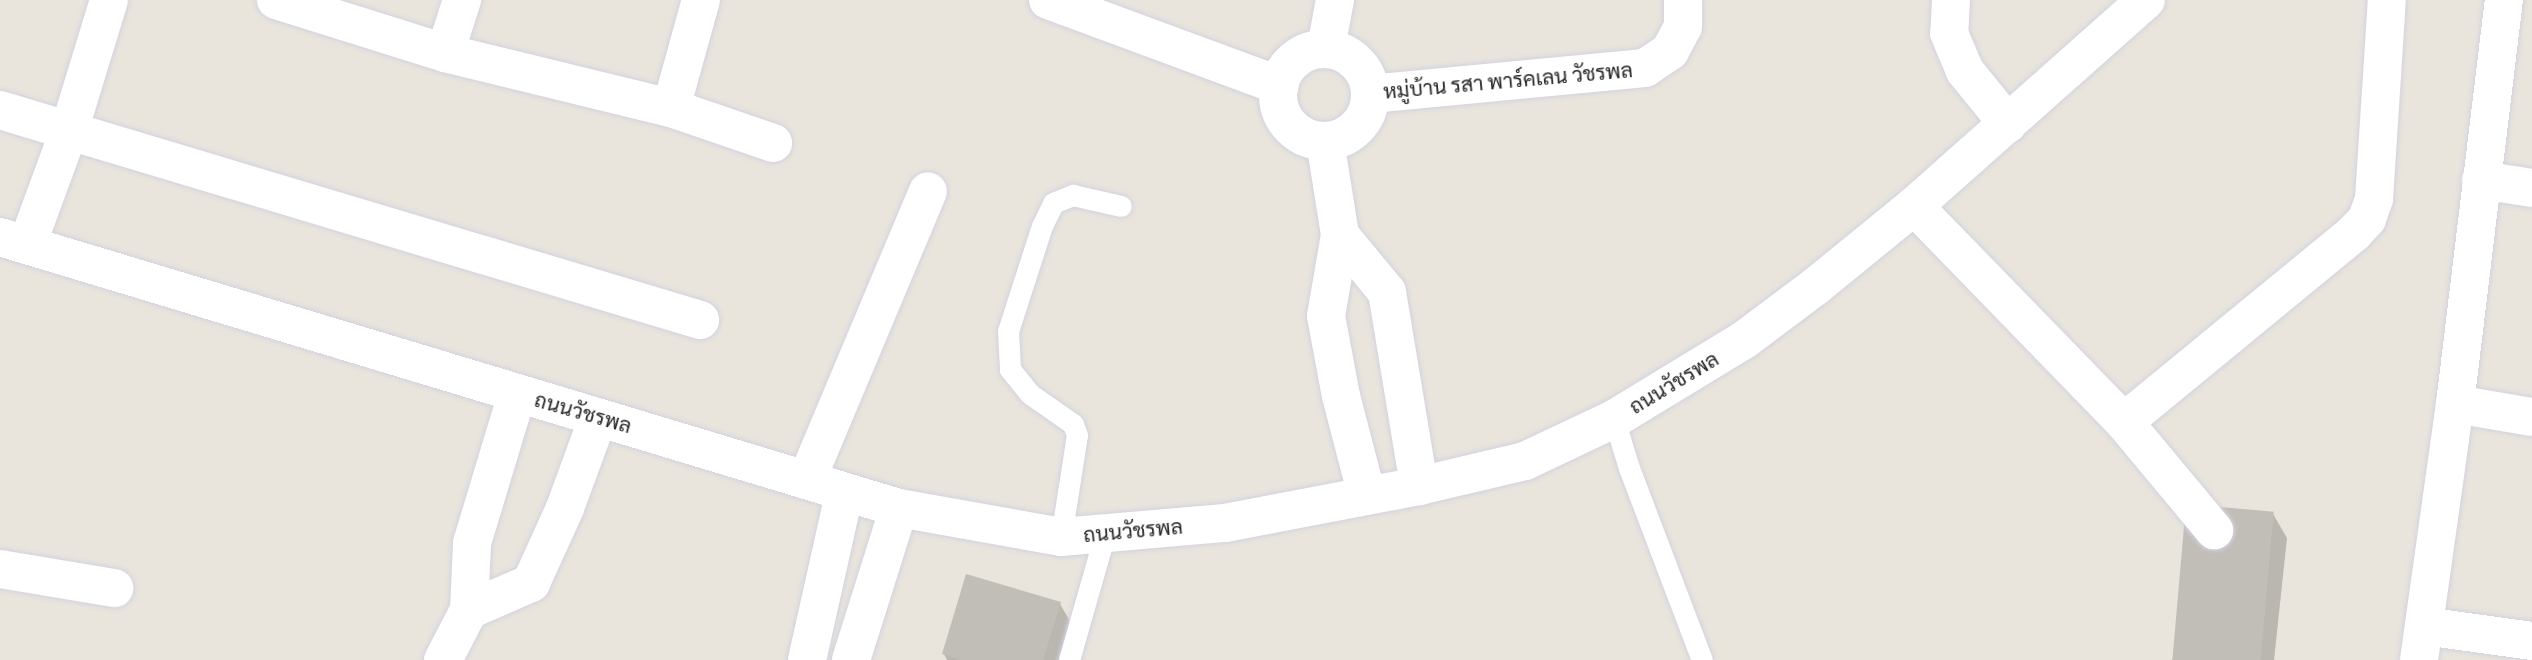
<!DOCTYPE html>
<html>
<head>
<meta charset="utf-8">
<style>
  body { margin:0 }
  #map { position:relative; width:2532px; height:660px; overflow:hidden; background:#e9e4dc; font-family:"PT Sans Narrow",Sarabun,sans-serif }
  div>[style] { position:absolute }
  .shadow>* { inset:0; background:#0003 }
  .building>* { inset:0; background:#c1beb8; transform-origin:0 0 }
  .roads { filter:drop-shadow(0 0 2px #d1d3df) drop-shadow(0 0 2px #d1d3df) }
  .service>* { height:21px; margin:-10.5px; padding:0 10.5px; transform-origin:10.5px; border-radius:10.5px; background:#fff }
  .minor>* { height:38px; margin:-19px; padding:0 19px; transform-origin:19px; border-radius:19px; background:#fff }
  .minor>.ring { margin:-19px; padding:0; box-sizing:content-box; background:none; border:38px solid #fff; border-radius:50% }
  .tertiary>* { height:38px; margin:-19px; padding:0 19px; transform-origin:19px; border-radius:19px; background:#fff }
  span { translate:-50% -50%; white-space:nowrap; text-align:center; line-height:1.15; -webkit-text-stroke:5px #fff; paint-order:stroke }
  .street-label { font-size:21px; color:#282828 }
</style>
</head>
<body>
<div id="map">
  <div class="shadow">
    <i style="clip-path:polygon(2273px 514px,2287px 538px,2274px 660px,2172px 660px)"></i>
    <i style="clip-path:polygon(1060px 604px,1074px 628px,1064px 660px,947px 660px,944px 654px)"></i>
  </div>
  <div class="building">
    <i style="left:2186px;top:504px;width:88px;height:157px;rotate:5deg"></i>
    <i style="clip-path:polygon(966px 574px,1061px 602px,1043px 660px,961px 660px,942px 654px)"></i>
  </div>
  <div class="roads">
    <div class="service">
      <i style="left:1614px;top:419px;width:51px;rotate:73deg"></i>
      <i style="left:1629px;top:468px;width:205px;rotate:69.2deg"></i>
      <i style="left:1061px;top:537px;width:103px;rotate:-81.1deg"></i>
      <i style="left:1077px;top:435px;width:12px;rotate:-110deg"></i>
      <i style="left:1073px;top:424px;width:52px;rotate:-145.1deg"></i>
      <i style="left:1030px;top:394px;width:32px;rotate:-129deg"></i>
      <i style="left:1010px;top:369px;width:38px;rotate:-93deg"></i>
      <i style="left:1008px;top:331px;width:110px;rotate:-72.1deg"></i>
      <i style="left:1042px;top:226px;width:25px;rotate:-64deg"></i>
      <i style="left:1053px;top:203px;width:22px;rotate:-22deg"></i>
      <i style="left:1073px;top:195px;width:49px;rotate:12.9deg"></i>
      <i style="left:1069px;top:660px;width:131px;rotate:-74.1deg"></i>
    </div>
    <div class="minor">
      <i style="left:276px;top:0;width:177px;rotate:17.4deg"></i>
      <i style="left:445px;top:53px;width:233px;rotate:13.7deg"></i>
      <i style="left:671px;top:108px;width:108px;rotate:18.9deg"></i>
      <i style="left:1048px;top:0;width:247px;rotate:20.3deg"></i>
      <i style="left:1951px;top:0;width:33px;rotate:93deg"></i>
      <i style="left:1949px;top:33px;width:41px;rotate:67.2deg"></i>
      <i style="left:1965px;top:71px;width:68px;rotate:50.9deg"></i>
      <i style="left:1326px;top:48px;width:49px;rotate:-79.4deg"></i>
      <i class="ring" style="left:1278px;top:49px;width:54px;height:54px"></i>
      <i style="left:445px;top:53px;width:56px;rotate:-72.2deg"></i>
      <i style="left:1370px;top:94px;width:276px;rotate:-5.4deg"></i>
      <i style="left:1645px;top:68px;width:30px;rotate:-34deg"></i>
      <i style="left:1670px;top:51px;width:27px;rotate:-62deg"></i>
      <i style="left:1683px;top:27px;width:27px;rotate:-90deg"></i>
      <i style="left:671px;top:108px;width:112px;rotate:-74.5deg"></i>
      <i style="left:0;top:110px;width:731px;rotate:16.7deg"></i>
      <i style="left:1325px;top:141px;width:95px;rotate:80.9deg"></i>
      <i style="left:1340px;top:235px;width:82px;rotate:99.8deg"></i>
      <i style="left:1326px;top:316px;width:81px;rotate:79.4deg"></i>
      <i style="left:1341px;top:396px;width:103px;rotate:75.4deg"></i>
      <i style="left:2481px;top:180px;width:52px;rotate:8.9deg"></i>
      <i style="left:1914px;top:206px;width:301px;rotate:45.8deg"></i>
      <i style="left:2124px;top:422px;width:141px;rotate:50.2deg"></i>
      <i style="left:1340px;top:235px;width:74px;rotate:50.5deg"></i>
      <i style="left:1387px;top:292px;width:197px;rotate:80.6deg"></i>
      <i style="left:27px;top:245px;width:121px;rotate:-69.8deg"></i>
      <i style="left:69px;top:131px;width:137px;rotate:-73deg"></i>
      <i style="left:2455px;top:404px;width:78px;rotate:9.6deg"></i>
      <i style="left:2124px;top:422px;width:298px;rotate:-39.4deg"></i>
      <i style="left:2354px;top:233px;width:19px;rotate:-47deg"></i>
      <i style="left:2367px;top:219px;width:21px;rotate:-71deg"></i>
      <i style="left:2374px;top:199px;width:199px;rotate:-86.3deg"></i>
      <i style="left:807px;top:479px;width:312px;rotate:-67.2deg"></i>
      <i style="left:0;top:569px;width:116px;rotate:9.5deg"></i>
      <i style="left:469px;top:610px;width:68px;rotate:-23.5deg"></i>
      <i style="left:531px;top:583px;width:82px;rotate:-65.6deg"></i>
      <i style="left:565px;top:508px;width:96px;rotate:-69.9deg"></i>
      <i style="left:2424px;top:626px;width:109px;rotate:7.9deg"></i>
      <i style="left:443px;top:660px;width:56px;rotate:-62.5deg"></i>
      <i style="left:469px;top:610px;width:67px;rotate:-87.4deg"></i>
      <i style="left:472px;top:543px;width:156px;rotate:-73.2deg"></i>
      <i style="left:807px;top:660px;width:170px;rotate:-77.4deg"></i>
      <i style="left:851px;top:660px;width:159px;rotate:-72.5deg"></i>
      <i style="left:2419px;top:660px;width:259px;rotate:-82deg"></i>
      <i style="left:2455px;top:404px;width:407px;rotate:-83.1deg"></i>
    </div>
    <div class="tertiary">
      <i style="left:0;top:237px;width:939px;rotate:16.78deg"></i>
      <i style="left:899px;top:508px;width:165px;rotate:10.1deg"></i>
      <i style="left:1061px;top:537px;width:165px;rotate:-4.9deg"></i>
      <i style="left:1225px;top:523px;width:197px;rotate:-10.8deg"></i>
      <i style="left:1419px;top:486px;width:109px;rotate:-13.3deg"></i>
      <i style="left:1525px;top:461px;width:98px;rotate:-25.3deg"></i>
      <i style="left:1614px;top:419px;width:152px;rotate:-31.3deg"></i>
      <i style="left:1744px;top:340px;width:90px;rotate:-36.9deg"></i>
      <i style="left:1816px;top:286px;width:127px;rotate:-39.2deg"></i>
      <i style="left:1914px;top:206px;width:310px;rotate:-41.6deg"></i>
    </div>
  </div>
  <div class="street-label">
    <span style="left:1508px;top:81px;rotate:-5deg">หมู่บ้าน รสา พาร์คเลน วัชรพล</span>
    <span style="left:1674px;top:383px;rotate:-31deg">ถนนวัชรพล</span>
    <span style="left:583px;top:413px;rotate:16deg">ถนนวัชรพล</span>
    <span style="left:1133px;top:531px;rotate:-5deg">ถนนวัชรพล</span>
  </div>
</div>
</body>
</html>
